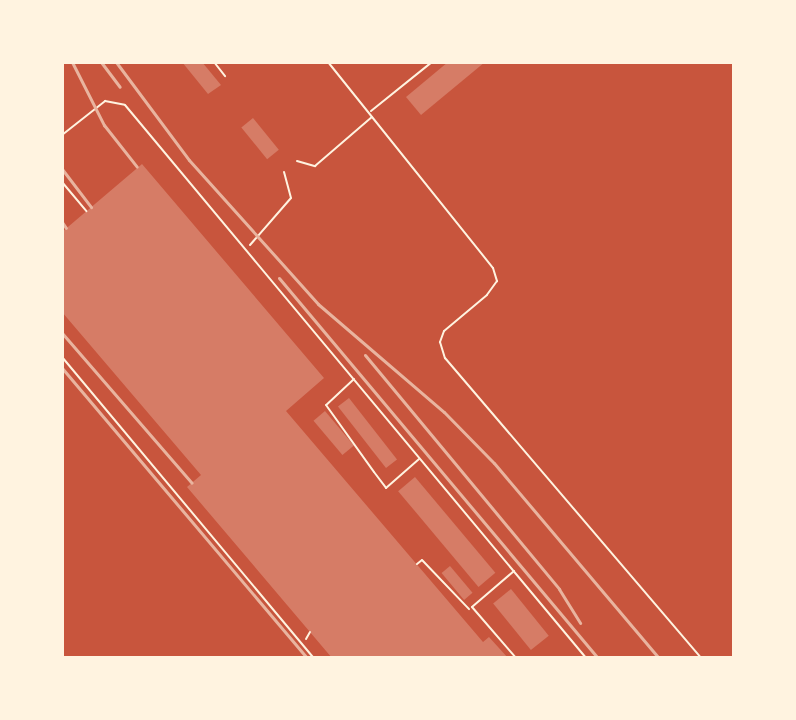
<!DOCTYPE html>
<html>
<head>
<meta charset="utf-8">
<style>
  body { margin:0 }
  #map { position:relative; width:796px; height:720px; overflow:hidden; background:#c8553d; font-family:Rubik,sans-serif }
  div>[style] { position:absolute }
  .building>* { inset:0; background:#d67c66; transform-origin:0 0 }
  .path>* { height:2px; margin:-1px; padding:0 1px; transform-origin:1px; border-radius:1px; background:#fff3e0 }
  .service>* { height:2px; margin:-1px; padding:0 1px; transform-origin:1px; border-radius:1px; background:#fff3e0 }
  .rail>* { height:3px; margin:-1.5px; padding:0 1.5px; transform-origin:1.5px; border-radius:1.5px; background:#e9b49f }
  span { translate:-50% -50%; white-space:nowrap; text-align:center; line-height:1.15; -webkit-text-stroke:8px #fff3e0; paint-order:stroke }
  .frame { position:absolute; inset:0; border:64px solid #fff3e0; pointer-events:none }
</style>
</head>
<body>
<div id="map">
  <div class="building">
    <i style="clip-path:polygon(182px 62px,202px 62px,221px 85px,208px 94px)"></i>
    <i style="clip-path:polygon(448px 62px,485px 62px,421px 115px,406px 97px)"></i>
    <i style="left:253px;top:118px;width:41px;height:15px;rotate:51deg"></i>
    <i style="clip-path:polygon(142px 164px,324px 378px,286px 411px,483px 642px,489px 637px,508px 658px,332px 658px,187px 487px,201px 475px,62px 312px,62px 232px)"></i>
    <i style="left:349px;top:398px;width:78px;height:14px;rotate:52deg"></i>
    <i style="left:325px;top:411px;width:45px;height:15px;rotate:50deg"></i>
    <i style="left:415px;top:477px;width:125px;height:22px;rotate:50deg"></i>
    <i style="left:450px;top:566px;width:35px;height:11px;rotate:50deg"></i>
    <i style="left:511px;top:589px;width:60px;height:23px;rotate:51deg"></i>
  </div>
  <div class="path">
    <i style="left:250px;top:245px;width:62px;rotate:-48.9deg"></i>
    <i style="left:291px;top:198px;width:27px;rotate:-105deg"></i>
    <i style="left:417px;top:564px;width:6px;rotate:-39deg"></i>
    <i style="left:422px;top:560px;width:68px;rotate:46.2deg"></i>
    <i style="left:306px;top:639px;width:8px;rotate:-60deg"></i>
  </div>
  <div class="service">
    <i style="left:214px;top:62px;width:18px;rotate:52deg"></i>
    <i style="left:328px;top:62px;width:264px;rotate:51.3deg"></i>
    <i style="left:493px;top:268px;width:14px;rotate:73deg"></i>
    <i style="left:497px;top:281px;width:17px;rotate:126deg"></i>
    <i style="left:487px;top:295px;width:56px;rotate:140.1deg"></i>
    <i style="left:444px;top:331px;width:12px;rotate:110deg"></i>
    <i style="left:440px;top:342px;width:17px;rotate:73deg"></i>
    <i style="left:445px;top:358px;width:394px;rotate:49.5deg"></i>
    <i style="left:371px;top:111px;width:78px;rotate:-38.8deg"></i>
    <i style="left:62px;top:135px;width:55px;rotate:-38.3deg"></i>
    <i style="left:105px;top:101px;width:20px;rotate:11deg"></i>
    <i style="left:125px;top:105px;width:720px;rotate:50.18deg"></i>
    <i style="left:297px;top:161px;width:19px;rotate:16deg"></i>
    <i style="left:315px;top:166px;width:75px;rotate:-40.7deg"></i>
    <i style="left:62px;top:182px;width:38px;rotate:50deg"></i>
    <i style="left:62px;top:357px;width:393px;rotate:50.1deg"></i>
    <i style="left:354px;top:379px;width:38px;rotate:137deg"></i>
    <i style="left:326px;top:405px;width:82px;rotate:54.4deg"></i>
    <i style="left:374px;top:472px;width:20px;rotate:53deg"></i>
    <i style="left:386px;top:488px;width:44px;rotate:-41.3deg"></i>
    <i style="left:514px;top:571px;width:55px;rotate:139.4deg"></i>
    <i style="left:472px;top:607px;width:67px;rotate:49.2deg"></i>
  </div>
  <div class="rail">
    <i style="left:72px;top:62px;width:71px;rotate:63.1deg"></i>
    <i style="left:104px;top:125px;width:53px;rotate:51.8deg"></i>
    <i style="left:101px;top:62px;width:31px;rotate:53deg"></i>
    <i style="left:116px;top:62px;width:122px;rotate:53.3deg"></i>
    <i style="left:189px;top:160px;width:193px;rotate:48.1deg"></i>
    <i style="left:318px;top:304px;width:166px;rotate:40.6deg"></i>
    <i style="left:444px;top:412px;width:71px;rotate:45.6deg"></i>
    <i style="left:494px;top:463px;width:255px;rotate:49.8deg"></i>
    <i style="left:62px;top:169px;width:48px;rotate:52.7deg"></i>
    <i style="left:62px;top:222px;width:7px;rotate:56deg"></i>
    <i style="left:279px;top:278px;width:496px;rotate:50deg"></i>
    <i style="left:62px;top:333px;width:198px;rotate:49.1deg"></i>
    <i style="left:365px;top:355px;width:304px;rotate:50.3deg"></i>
    <i style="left:559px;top:589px;width:40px;rotate:58deg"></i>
    <i style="left:62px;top:368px;width:380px;rotate:49.8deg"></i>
  </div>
  <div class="frame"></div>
</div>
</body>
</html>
